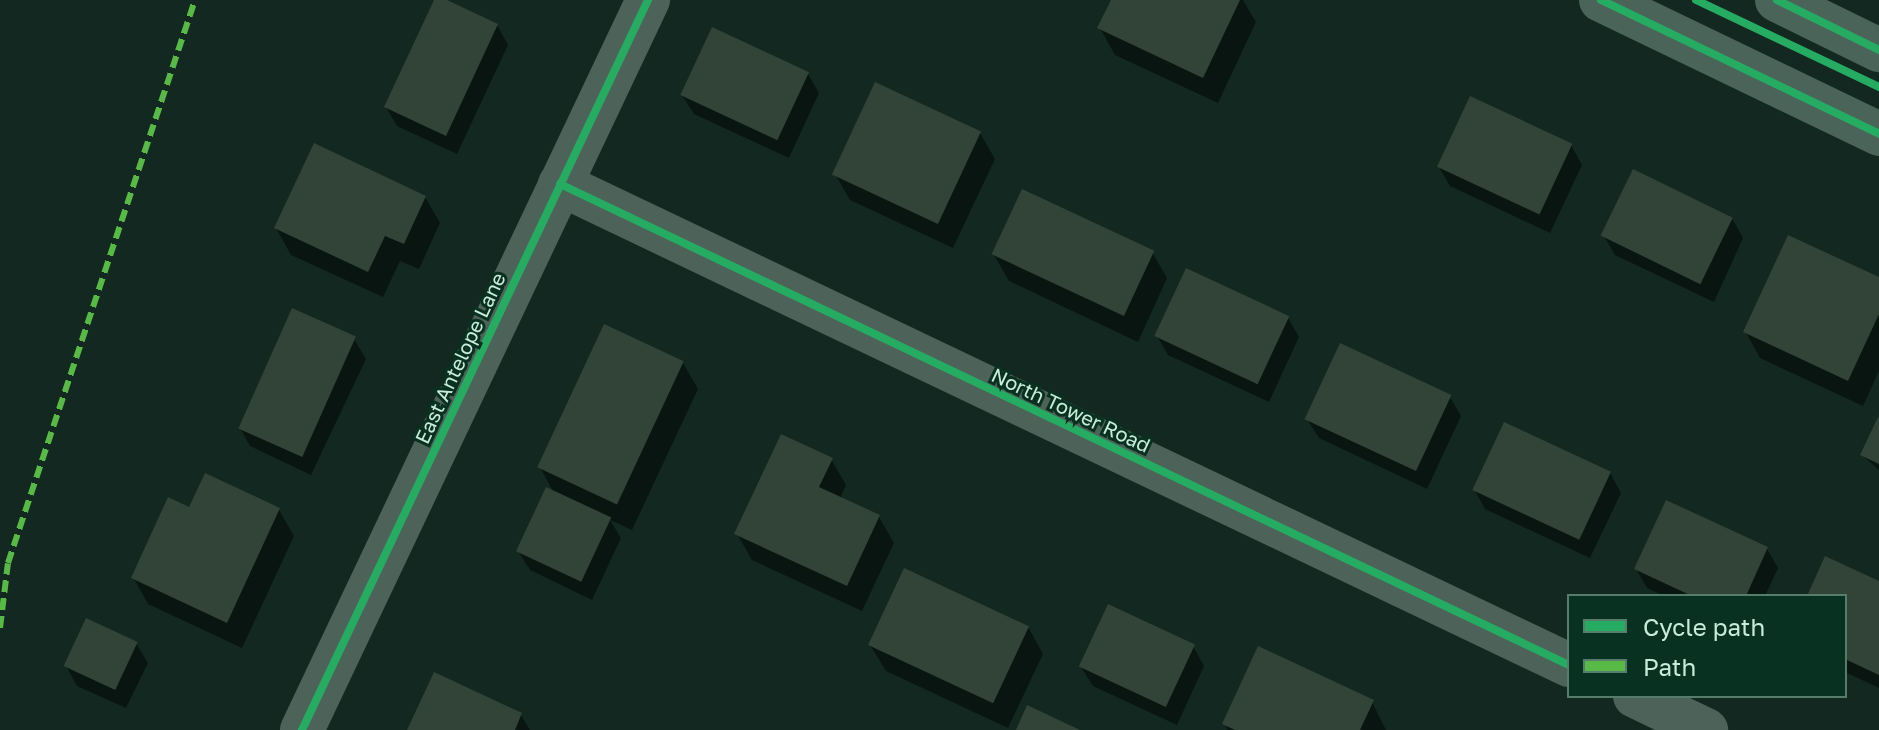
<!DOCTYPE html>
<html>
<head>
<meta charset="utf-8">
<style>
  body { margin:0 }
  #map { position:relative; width:1879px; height:730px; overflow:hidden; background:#122820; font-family:"Golos Text",sans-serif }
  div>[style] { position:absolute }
  .shadow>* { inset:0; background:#0007 }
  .building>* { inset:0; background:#324438; transform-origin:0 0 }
  .street>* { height:44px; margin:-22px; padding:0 22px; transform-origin:22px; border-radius:22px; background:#4d6259 }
  .secondary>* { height:44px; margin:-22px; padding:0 22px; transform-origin:22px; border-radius:22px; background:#4a645a }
  .quiet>* { height:6px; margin-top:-3px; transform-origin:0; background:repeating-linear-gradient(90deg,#58b947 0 12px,transparent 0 18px) }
  .cycleway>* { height:8px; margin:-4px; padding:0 4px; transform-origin:4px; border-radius:4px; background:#26ab63 }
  span { translate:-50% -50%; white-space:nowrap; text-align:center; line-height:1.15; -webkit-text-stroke:6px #093122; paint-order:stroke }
  .street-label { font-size:20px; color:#c9ecda }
  .legend { position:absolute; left:1567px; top:594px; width:280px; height:104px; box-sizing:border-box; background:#093122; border:2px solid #567c6c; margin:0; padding:10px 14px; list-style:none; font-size:24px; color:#c9ecda }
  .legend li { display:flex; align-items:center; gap:16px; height:40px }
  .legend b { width:40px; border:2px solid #567c6c }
</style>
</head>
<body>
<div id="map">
  <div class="shadow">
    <i style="clip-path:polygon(436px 0,497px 25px,508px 45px,457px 154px,397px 126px,386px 107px)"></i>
    <i style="clip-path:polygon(1113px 0,1243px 0,1256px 22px,1218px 103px,1115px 55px,1100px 28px)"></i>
    <i style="clip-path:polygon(808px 74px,819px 93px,789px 158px,694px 114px,682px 95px)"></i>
    <i style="clip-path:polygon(980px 133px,995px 159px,953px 248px,850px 200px,835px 174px)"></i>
    <i style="clip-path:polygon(1571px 145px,1582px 165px,1550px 233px,1450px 186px,1439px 167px)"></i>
    <i style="clip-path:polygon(425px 197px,440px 223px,419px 269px,400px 261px,383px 297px,291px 255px,276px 228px)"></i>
    <i style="clip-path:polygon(1732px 218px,1743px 238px,1714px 302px,1615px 255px,1604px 236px)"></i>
    <i style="clip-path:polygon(1152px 252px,1167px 278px,1138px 342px,1009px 281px,994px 255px)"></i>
    <i style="clip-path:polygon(1879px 280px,1879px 371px,1863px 406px,1760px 358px,1745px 331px)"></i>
    <i style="clip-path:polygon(1288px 318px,1299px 337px,1269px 402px,1168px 355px,1157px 336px)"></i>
    <i style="clip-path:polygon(354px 339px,366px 359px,311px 475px,250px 446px,239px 426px)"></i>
    <i style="clip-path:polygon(683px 363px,698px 389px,632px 530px,610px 520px,621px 538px,592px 600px,530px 570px,518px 551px,554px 493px,540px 467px)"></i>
    <i style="clip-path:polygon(1450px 397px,1461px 416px,1427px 489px,1319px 438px,1307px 419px)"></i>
    <i style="clip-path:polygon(1879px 419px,1879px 470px,1862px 455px)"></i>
    <i style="clip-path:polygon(831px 459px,846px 485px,840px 499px,879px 517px,894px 543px,862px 611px,752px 560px,737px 534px)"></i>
    <i style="clip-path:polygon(1610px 473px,1621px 493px,1590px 558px,1485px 509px,1474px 489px)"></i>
    <i style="clip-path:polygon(190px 510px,279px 510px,294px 536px,242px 648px,148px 604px,133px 577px)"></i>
    <i style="clip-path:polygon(1767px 549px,1778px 568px,1765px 596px,1664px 596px,1647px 588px,1636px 569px)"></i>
    <i style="clip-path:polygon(1879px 584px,1879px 688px,1845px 672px,1845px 596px,1809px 596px)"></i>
    <i style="clip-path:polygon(1028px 627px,1043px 654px,1008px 728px,886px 671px,870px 645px)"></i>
    <i style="clip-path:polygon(136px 643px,148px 663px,126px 708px,77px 686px,66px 666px)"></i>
    <i style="clip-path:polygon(1193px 646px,1204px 666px,1177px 725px,1093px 686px,1081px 667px)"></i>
    <i style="clip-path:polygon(1372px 702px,1386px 730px,1228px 730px,1224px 724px)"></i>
    <i style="clip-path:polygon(521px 715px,530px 730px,409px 730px)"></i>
  </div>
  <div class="building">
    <i style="clip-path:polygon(434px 0,447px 0,498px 24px,446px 136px,384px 107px)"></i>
    <i style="clip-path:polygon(1111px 0,1240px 0,1203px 78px,1097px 28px)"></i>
    <i style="left:712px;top:27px;width:107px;height:75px;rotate:25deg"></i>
    <i style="left:875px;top:82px;width:117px;height:102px;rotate:25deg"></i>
    <i style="left:1470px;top:96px;width:113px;height:78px;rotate:25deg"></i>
    <i style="clip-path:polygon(314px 143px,426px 196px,404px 244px,385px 236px,368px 272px,274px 228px)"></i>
    <i style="left:1633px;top:169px;width:111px;height:74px;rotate:26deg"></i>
    <i style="left:1022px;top:189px;width:146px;height:72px;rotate:25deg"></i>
    <i style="clip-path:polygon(1788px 235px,1879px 277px,1879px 314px,1848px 381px,1743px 332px)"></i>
    <i style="left:1186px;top:268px;width:114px;height:75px;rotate:25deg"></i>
    <i style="left:292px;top:308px;width:70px;height:132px;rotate:24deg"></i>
    <i style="left:604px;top:324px;width:88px;height:158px;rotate:25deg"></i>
    <i style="left:1340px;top:343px;width:123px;height:84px;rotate:25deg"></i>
    <i style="clip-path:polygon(1879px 415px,1879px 464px,1860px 455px)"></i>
    <i style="left:1504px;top:422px;width:118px;height:75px;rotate:25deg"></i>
    <i style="clip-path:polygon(781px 434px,833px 458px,819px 487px,880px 515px,847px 586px,734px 534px)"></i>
    <i style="clip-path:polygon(205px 473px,280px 508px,227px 623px,131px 578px,168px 497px,189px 507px)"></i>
    <i style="left:546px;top:487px;width:72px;height:71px;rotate:25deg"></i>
    <i style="clip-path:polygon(1666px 500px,1768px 547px,1746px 596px,1692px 596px,1634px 569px)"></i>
    <i style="clip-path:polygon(1825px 556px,1879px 581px,1879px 675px,1845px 659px,1845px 596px,1807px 596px)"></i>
    <i style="left:904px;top:568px;width:138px;height:85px;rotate:25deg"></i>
    <i style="left:1108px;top:604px;width:96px;height:69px;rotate:25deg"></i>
    <i style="left:86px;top:618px;width:57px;height:53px;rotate:25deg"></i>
    <i style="clip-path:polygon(1258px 646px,1374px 700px,1360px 730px,1235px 730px,1222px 724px)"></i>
    <i style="clip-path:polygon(434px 672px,522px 713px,515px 730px,407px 730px)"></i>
    <i style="clip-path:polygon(1027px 705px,1080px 730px,1016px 730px)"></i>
  </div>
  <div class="street">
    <i style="left:560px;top:184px;width:1118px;rotate:25.49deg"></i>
    <i style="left:1635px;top:696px;width:79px;rotate:25.6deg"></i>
    <i style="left:302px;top:730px;width:808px;rotate:-64.64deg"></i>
  </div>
  <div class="secondary">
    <i style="left:1601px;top:0;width:309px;rotate:25.7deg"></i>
    <i style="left:1777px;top:0;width:114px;rotate:26.1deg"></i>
  </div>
  <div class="quiet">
    <i style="left:0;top:628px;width:65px;rotate:-83deg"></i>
    <i style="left:8px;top:563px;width:593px;rotate:-71.63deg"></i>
  </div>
  <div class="cycleway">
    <i style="left:1601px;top:0;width:309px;rotate:25.7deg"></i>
    <i style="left:1696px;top:0;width:203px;rotate:25.4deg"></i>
    <i style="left:1777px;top:0;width:114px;rotate:26.1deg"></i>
    <i style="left:560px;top:184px;width:1118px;rotate:25.49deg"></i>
    <i style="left:302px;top:730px;width:808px;rotate:-64.64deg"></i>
  </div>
  <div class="street-label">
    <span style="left:460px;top:358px;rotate:-65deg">East Antelope Lane</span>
    <span style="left:1071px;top:410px;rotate:25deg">North Tower Road</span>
  </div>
  <ul class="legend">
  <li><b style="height:10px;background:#26ab63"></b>Cycle path</li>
  <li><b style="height:10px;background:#58b947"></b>Path</li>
  </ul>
</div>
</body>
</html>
